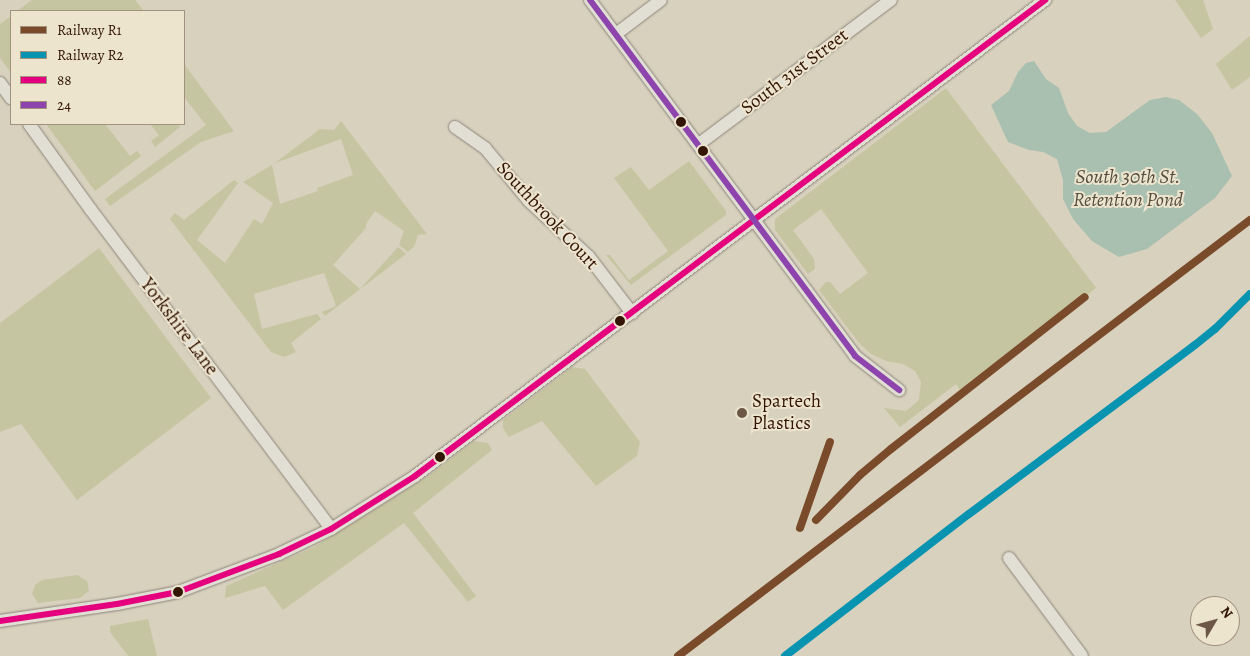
<!DOCTYPE html>
<html>
<head>
<meta charset="utf-8">
<style>
  body { margin:0 }
  #map { position:relative; width:1250px; height:656px; overflow:hidden; background:#d8d1be; font-family:Alegreya,serif }
  div>[style] { position:absolute }
  .green>* { inset:0; background:#c6c5a1 }
  .water>* { inset:0; background:#a9c0b1 }
  .roads { filter:drop-shadow(0 0 1px #8d8579) drop-shadow(0 0 1px #8d8579) }
  .minor>* { height:12px; margin:-6px; padding:0 6px; transform-origin:6px; border-radius:6px; background:#e1ded4 }
  .bus-1>* { height:6px; margin:-3px; padding:0 3px; transform-origin:3px; border-radius:3px; background:#e5007d }
  .bus-2>* { height:6px; margin:-3px; padding:0 3px; transform-origin:3px; border-radius:3px; background:#8e44ad }
  .rail-1>* { height:8px; margin:-4px; padding:0 4px; transform-origin:4px; border-radius:4px; background:#7a4b2a }
  .rail-2>* { height:8px; margin:-4px; padding:0 4px; transform-origin:4px; border-radius:4px; background:#0893b0 }
  .dots>* { width:14px; height:14px; translate:-50% -50%; box-sizing:border-box; border:2px solid #ede4ce; border-radius:50% }
  span { translate:-50% -50%; white-space:nowrap; text-align:center; line-height:1.15; -webkit-text-stroke:4px #ede4ce; paint-order:stroke }
  .street-label { font-size:19px; color:#321505 }
  .poi-label { font-size:19px; color:#321505 }
  .left { translate:0 -50%; text-align:left }
  .water-label { font-size:20px; color:#554e3f; font-style:italic }
  .legend { position:absolute; left:10px; top:10px; width:175px; height:115px; box-sizing:border-box; background:#ede4ce; border:1px solid #a2917e; margin:0; padding:6px 9px; list-style:none; font-size:15px; color:#321505 }
  .legend li { display:flex; align-items:center; gap:10px; height:25px }
  .legend b { width:25px; border:1px solid #a2917e }
  .north { position:absolute; left:1190px; top:596px; width:50px; height:50px; box-sizing:border-box; background:#ede4ce; border:1px solid #a2917e; border-radius:50%; rotate:53deg; font-size:14px; font-weight:700; line-height:20px; text-align:center; color:#321505 }
  .north::after { content:''; display:block; margin:auto; width:18px; height:22px; background:#6c5746; clip-path:polygon(50% 0,100% 100%,50% 72%,0 100%) }
</style>
</head>
<body>
<div id="map">
  <div class="green">
    <i style="clip-path:polygon(32px 0,135px 0,144px 11px,17px 11px)"></i>
    <i style="clip-path:polygon(1175px 0,1203px 0,1213px 29px,1201px 38px)"></i>
    <i style="clip-path:polygon(11px 16px,11px 73px,0 58px,0 24px)"></i>
    <i style="clip-path:polygon(1250px 36px,1250px 77px,1232px 90px,1216px 64px)"></i>
    <i style="clip-path:polygon(184px 64px,234px 131px,201px 142px,110px 206px,105px 199px,206px 125px,184px 97px)"></i>
    <i style="clip-path:polygon(946px 88px,1096px 288px,962px 393px,956px 384px,900px 427px,884px 408px,906px 411px,919px 400px,921px 382px,915px 371px,903px 364px,886px 361px,871px 354px,859px 343px,819px 290px,826px 282px,830px 282px,840px 294px,868px 273px,821px 209px,793px 230px,814px 259px,815px 269px,808px 274px,775px 230px,775px 219px)"></i>
    <i style="clip-path:polygon(341px 121px,427px 234px,418px 235px,414px 247px,408px 252px,399px 245px,404px 231px,375px 211px,366px 224px,366px 228px,333px 265px,360px 289px,398px 247px,406px 254px,325px 316px,322px 312px,336px 306px,324px 273px,254px 294px,262px 329px,317px 314px,321px 319px,291px 343px,296px 352px,284px 357px,271px 352px,170px 219px,175px 213px,184px 220px,234px 180px,238px 183px,197px 240px,225px 263px,254px 219px,262px 224px,273px 203px,243px 182px,272px 165px,280px 204px,318px 191px,317px 188px,353px 175px,341px 139px,275px 163px,320px 129px,334px 130px)"></i>
    <i style="clip-path:polygon(46px 124px,105px 124px,130px 156px,137px 151px,141px 156px,95px 191px)"></i>
    <i style="clip-path:polygon(150px 124px,178px 124px,180px 127px,155px 147px,151px 141px,159px 135px)"></i>
    <i style="clip-path:polygon(689px 161px,726px 211px,726px 215px,631px 285px,606px 255px,610px 255px,629px 280px,668px 251px,614px 178px,631px 167px,649px 190px)"></i>
    <i style="clip-path:polygon(99px 248px,211px 398px,77px 500px,21px 424px,0 432px,0 323px)"></i>
    <i style="clip-path:polygon(572px 367px,585px 369px,640px 442px,637px 456px,596px 486px,542px 421px,509px 437px,503px 428px,503px 420px)"></i>
    <i style="clip-path:polygon(474px 441px,488px 443px,492px 450px,413px 513px,476px 596px,468px 602px,404px 523px,283px 610px,265px 586px,225px 598px,226px 586px,314px 547px,428px 476px)"></i>
    <i style="clip-path:polygon(77px 575px,87px 581px,89px 591px,80px 598px,38px 603px,32px 594px,35px 585px,42px 580px)"></i>
    <i style="clip-path:polygon(148px 619px,157px 656px,128px 656px,110px 632px,110px 626px)"></i>
  </div>
  <div class="water">
    <i style="clip-path:polygon(1034px 61px,1046px 79px,1059px 88px,1068px 113px,1077px 126px,1090px 133px,1106px 132px,1150px 100px,1166px 97px,1179px 100px,1197px 114px,1212px 133px,1232px 176px,1215px 198px,1147px 249px,1119px 257px,1092px 241px,1073px 219px,1063px 199px,1063px 180px,1057px 159px,1043px 152px,1029px 150px,1008px 142px,991px 105px,1009px 91px,1018px 72px,1026px 63px)"></i>
  </div>
  <div class="roads">
    <div class="minor">
      <i style="left:590px;top:0;width:444px;rotate:53.3deg"></i>
      <i style="left:855px;top:356px;width:56px;rotate:37.7deg"></i>
      <i style="left:616px;top:34px;width:56px;rotate:-37.1deg"></i>
      <i style="left:0;top:83px;width:19px;rotate:54deg"></i>
      <i style="left:29px;top:124px;width:106px;rotate:54.2deg"></i>
      <i style="left:91px;top:210px;width:399px;rotate:53deg"></i>
      <i style="left:455px;top:127px;width:37px;rotate:35deg"></i>
      <i style="left:485px;top:148px;width:69px;rotate:50.3deg"></i>
      <i style="left:529px;top:201px;width:82px;rotate:43deg"></i>
      <i style="left:589px;top:257px;width:71px;rotate:52.5deg"></i>
      <i style="left:699px;top:144px;width:240px;rotate:-36.9deg"></i>
      <i style="left:1009px;top:558px;width:122px;rotate:53.3deg"></i>
      <i style="left:0;top:621px;width:118px;rotate:-8.3deg"></i>
      <i style="left:117px;top:604px;width:62px;rotate:-11.1deg"></i>
      <i style="left:178px;top:592px;width:108px;rotate:-20.6deg"></i>
      <i style="left:279px;top:554px;width:58px;rotate:-25.7deg"></i>
      <i style="left:331px;top:529px;width:99px;rotate:-32.2deg"></i>
      <i style="left:415px;top:476px;width:790px;rotate:-37.07deg"></i>
    </div>
  </div>
  <div class="bus-1">
    <i style="left:0;top:621px;width:118px;rotate:-8.3deg"></i>
    <i style="left:117px;top:604px;width:62px;rotate:-11.1deg"></i>
    <i style="left:178px;top:592px;width:108px;rotate:-20.6deg"></i>
    <i style="left:279px;top:554px;width:58px;rotate:-25.7deg"></i>
    <i style="left:331px;top:529px;width:99px;rotate:-32.2deg"></i>
    <i style="left:415px;top:476px;width:790px;rotate:-37.07deg"></i>
  </div>
  <div class="bus-2">
    <i style="left:590px;top:0;width:444px;rotate:53.3deg"></i>
    <i style="left:855px;top:356px;width:56px;rotate:37.7deg"></i>
  </div>
  <div class="rail-1">
    <i style="left:816px;top:520px;width:63px;rotate:-45.6deg"></i>
    <i style="left:860px;top:475px;width:40px;rotate:-40deg"></i>
    <i style="left:891px;top:449px;width:246px;rotate:-38.1deg"></i>
    <i style="left:800px;top:528px;width:91px;rotate:-70.8deg"></i>
    <i style="left:678px;top:656px;width:719px;rotate:-37.32deg"></i>
  </div>
  <div class="rail-2">
    <i style="left:785px;top:656px;width:232px;rotate:-37.7deg"></i>
    <i style="left:969px;top:514px;width:282px;rotate:-36.8deg"></i>
    <i style="left:1195px;top:345px;width:26px;rotate:-39deg"></i>
    <i style="left:1215px;top:329px;width:49px;rotate:-45deg"></i>
  </div>
  <div class="dots">
    <i style="left:681px;top:122px;background:#321505"></i>
    <i style="left:703px;top:151px;background:#321505"></i>
    <i style="left:620px;top:321px;background:#321505"></i>
    <i style="left:742px;top:413px;background:#6c5746"></i>
    <i style="left:440px;top:457px;background:#321505"></i>
    <i style="left:178px;top:592px;background:#321505"></i>
  </div>
  <div class="street-label">
    <span style="left:795px;top:72px;rotate:-37deg">South 31st Street</span>
    <span style="left:547px;top:216px;rotate:47deg">Southbrook Court</span>
    <span style="left:179px;top:327px;rotate:53deg">Yorkshire Lane</span>
  </div>
  <div class="poi-label">
    <span class="left" style="left:752px;top:413px">Spartech<br>Plastics</span>
  </div>
  <div class="water-label">
    <span style="left:1128px;top:188px">South 30th St.<br>Retention Pond</span>
  </div>
  <ul class="legend">
  <li><b style="height:6px;background:#7a4b2a"></b>Railway R1</li>
  <li><b style="height:6px;background:#0893b0"></b>Railway R2</li>
  <li><b style="height:6px;background:#e5007d"></b>88</li>
  <li><b style="height:6px;background:#8e44ad"></b>24</li>
  </ul>
  <div class="north">N</div>
</div>
</body>
</html>
